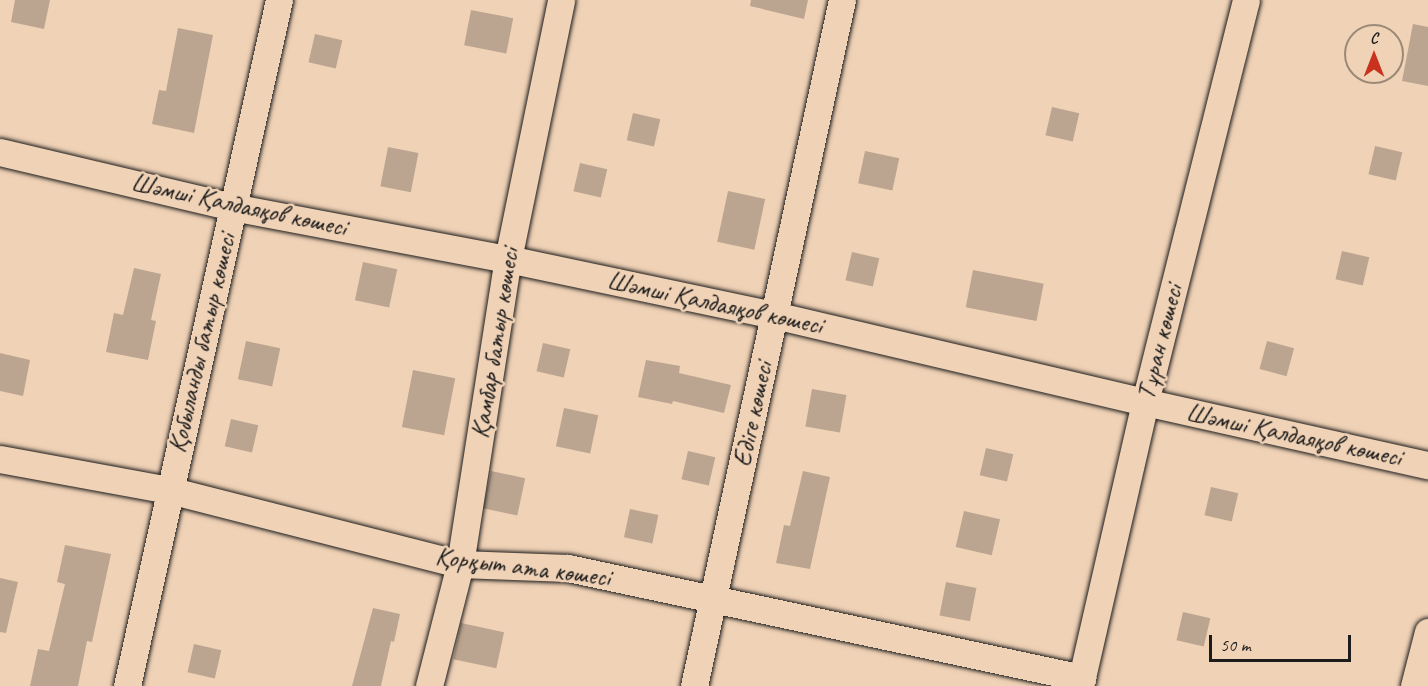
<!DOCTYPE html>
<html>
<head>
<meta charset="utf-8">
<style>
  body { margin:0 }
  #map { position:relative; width:1428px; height:686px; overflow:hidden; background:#f0d2b6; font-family:Caveat,sans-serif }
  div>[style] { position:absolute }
  .building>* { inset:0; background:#bca590; transform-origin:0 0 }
  .roads { filter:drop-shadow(0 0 2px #1c1c1c) drop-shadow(0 0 2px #1c1c1c) }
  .minor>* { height:27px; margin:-13.5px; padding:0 13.5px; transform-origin:13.5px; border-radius:13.5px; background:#f0d2b6 }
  span { translate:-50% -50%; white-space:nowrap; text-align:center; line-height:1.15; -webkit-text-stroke:5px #f0d2b6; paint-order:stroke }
  .street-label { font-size:26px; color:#1c1c1c }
  .north { position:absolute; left:1344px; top:24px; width:60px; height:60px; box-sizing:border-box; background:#f0d2b6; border:2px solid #9b8978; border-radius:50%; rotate:0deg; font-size:16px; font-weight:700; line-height:24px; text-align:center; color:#1c1c1c }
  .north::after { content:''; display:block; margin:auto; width:21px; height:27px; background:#c8321e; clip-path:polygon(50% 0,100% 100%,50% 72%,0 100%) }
  .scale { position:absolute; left:1209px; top:635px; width:142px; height:27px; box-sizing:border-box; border:3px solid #1c1c1c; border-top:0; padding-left:8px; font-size:18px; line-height:21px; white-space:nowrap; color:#1c1c1c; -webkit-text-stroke:4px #f0d2b6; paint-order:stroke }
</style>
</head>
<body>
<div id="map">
  <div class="building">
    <i style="clip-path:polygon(15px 0,50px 0,44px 29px,11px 22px)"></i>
    <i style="clip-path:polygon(751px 0,808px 0,804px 19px,750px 6px)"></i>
    <i style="left:471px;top:10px;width:43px;height:36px;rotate:11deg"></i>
    <i style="clip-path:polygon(1413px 24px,1428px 27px,1428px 86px,1402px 81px)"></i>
    <i style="clip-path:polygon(178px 28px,213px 35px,194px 133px,152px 124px,159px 90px,166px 91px)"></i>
    <i style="left:315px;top:34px;width:28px;height:29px;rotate:13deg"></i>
    <i style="left:1052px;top:107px;width:28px;height:29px;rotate:13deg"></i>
    <i style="left:633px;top:113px;width:28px;height:28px;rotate:13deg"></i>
    <i style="left:1375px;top:146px;width:28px;height:29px;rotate:13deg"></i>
    <i style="left:388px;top:147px;width:31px;height:40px;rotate:11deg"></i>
    <i style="left:865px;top:151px;width:35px;height:33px;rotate:12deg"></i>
    <i style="left:580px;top:163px;width:28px;height:29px;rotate:13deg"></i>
    <i style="left:728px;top:191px;width:38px;height:52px;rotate:12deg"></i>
    <i style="left:1342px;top:251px;width:28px;height:29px;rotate:13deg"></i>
    <i style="left:852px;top:252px;width:28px;height:29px;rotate:13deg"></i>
    <i style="left:363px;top:262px;width:35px;height:39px;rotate:12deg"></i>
    <i style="clip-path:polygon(134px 268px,161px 274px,151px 320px,156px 321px,148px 360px,106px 352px,114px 313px,123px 315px)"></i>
    <i style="left:973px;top:270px;width:72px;height:38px;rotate:11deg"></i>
    <i style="left:246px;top:341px;width:35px;height:39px;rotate:12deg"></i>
    <i style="left:1267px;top:341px;width:28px;height:29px;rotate:15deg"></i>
    <i style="left:543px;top:343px;width:28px;height:29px;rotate:13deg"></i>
    <i style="clip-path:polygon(0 353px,30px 360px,23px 396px,0 391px)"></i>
    <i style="clip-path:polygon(646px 360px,680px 366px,679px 373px,731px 385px,724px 413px,673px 401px,672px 404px,638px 397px)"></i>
    <i style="left:413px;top:370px;width:43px;height:58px;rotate:11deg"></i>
    <i style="left:812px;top:389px;width:35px;height:38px;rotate:10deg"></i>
    <i style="left:564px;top:408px;width:35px;height:39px;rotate:12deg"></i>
    <i style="left:231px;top:419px;width:28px;height:28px;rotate:13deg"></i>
    <i style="left:986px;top:448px;width:28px;height:28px;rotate:13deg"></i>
    <i style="left:688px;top:451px;width:28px;height:29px;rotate:13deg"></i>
    <i style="left:491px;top:471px;width:35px;height:38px;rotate:12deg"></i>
    <i style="clip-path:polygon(803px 471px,830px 477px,810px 569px,776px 563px,784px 525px,790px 526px)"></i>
    <i style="left:1211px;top:487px;width:28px;height:29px;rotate:13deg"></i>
    <i style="left:630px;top:509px;width:29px;height:29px;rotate:12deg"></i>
    <i style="left:964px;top:511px;width:37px;height:37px;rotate:13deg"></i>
    <i style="clip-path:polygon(65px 545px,111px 554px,92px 642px,87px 641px,78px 686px,30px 686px,38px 649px,49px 651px,65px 584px,57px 582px)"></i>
    <i style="clip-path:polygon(0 578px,18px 582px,6px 633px,0 632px)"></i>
    <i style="left:946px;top:582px;width:31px;height:34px;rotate:11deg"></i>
    <i style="clip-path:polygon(373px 608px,400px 614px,394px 642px,391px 641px,381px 686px,352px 686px)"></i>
    <i style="left:1183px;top:612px;width:28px;height:29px;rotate:13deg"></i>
    <i style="left:461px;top:623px;width:44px;height:37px;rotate:12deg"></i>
    <i style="left:194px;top:644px;width:28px;height:29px;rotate:13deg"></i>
  </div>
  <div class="roads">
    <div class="minor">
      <i style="left:0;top:152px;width:238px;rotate:13.3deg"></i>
      <i style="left:232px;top:207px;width:281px;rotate:10.7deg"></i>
      <i style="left:508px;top:259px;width:272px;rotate:11.9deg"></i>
      <i style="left:774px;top:315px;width:381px;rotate:13.2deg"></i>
      <i style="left:1145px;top:402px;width:290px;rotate:12.6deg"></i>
      <i style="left:0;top:459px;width:172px;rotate:10.4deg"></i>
      <i style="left:169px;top:490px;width:300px;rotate:14.3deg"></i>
      <i style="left:460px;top:564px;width:108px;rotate:2.1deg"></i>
      <i style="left:568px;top:568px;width:526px;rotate:12.08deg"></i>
      <i style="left:127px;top:686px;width:703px;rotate:-77.51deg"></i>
      <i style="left:429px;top:686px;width:126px;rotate:-75.7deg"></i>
      <i style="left:460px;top:564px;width:309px;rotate:-81.1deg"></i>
      <i style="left:508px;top:259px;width:264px;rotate:-78.4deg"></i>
      <i style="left:694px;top:686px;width:702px;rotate:-77.83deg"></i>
      <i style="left:1080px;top:686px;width:291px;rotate:-77.1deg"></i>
      <i style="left:1145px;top:402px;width:414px;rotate:-75.9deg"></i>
      <i style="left:1414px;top:686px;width:56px;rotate:-75.5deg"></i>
    </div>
  </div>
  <div class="street-label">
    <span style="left:239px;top:205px;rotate:12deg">Шәмші Қалдаяқов көшесі</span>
    <span style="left:715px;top:303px;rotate:12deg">Шәмші Қалдаяқов көшесі</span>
    <span style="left:1160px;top:342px;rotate:-76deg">Тұран көшесі</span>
    <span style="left:202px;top:343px;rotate:-77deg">Қобыланды батыр көшесі</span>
    <span style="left:495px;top:343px;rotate:-81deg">Қамбар батыр көшесі</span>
    <span style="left:753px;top:414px;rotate:-78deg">Едіге көшесі</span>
    <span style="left:1294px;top:435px;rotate:12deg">Шәмші Қалдаяқов көшесі</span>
    <span style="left:523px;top:567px;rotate:7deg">Қорқыт ата көшесі</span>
  </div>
  <div class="north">С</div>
  <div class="scale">50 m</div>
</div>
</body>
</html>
